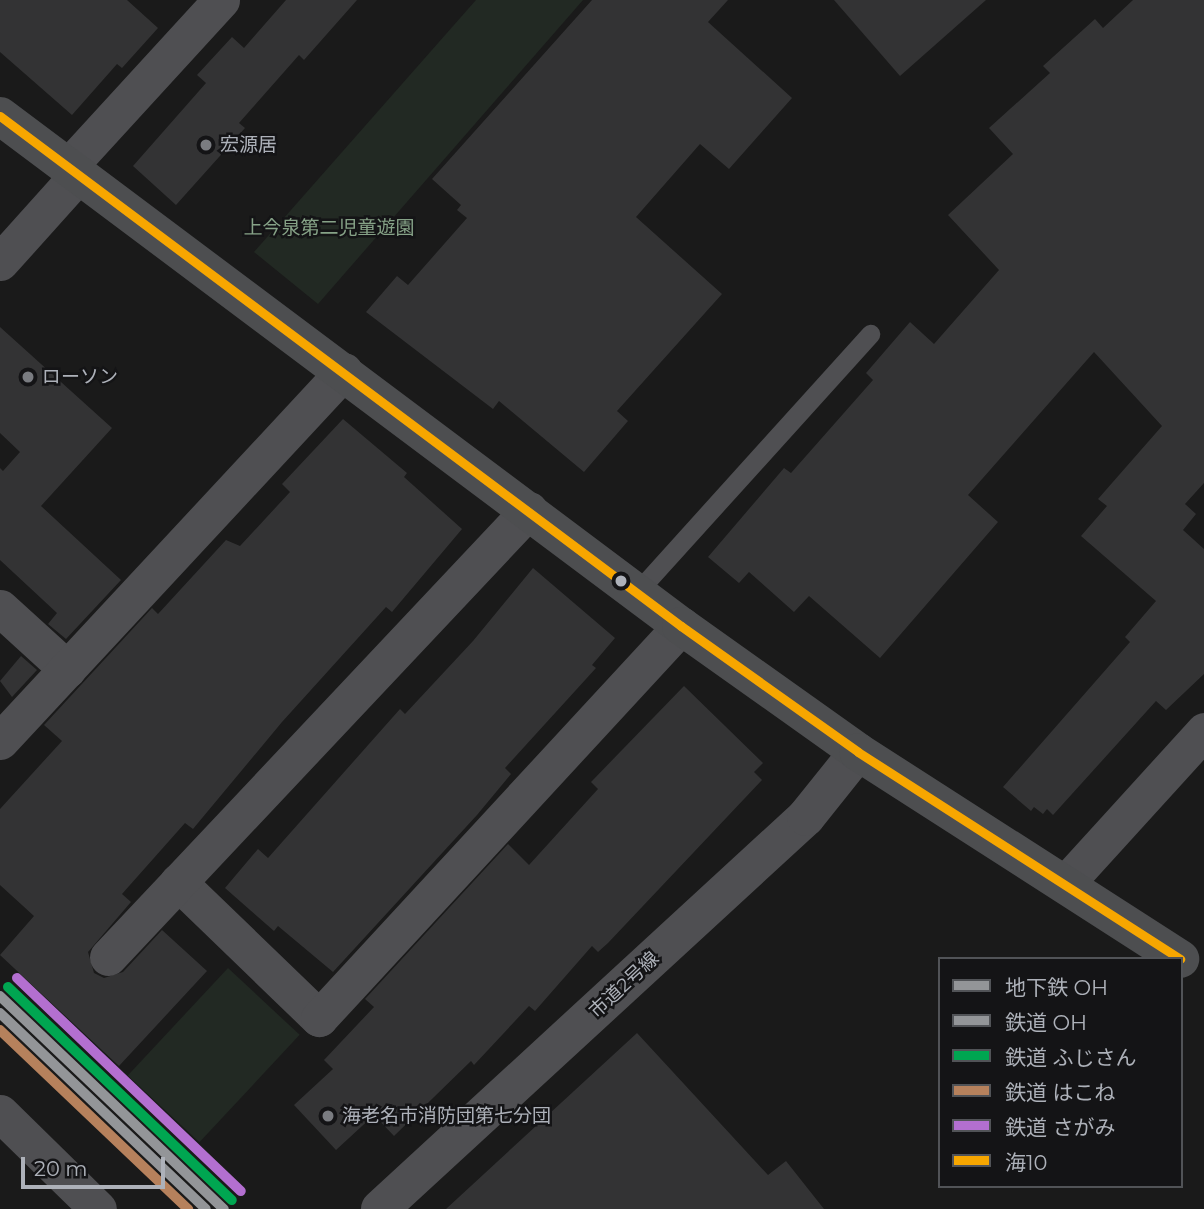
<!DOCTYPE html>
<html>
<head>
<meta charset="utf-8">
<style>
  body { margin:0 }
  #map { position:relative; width:1204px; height:1209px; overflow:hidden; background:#1a1a1a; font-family:Montserrat,"Noto Sans JP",sans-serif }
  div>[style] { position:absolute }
  .green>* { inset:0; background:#222923; transform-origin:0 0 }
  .building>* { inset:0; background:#333334 }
  .service>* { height:19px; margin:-9.5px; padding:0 9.5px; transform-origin:9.5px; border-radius:9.5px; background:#4f4f52 }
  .minor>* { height:37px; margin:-18.5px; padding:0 18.5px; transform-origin:18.5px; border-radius:18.5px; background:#4f4f52 }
  .tertiary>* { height:38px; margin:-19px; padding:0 19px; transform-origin:19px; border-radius:19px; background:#4f4f52 }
  .secondary>* { height:38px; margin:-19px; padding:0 19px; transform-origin:19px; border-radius:19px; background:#4d4e50 }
  .bus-1>* { height:9px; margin:-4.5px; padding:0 4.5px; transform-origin:4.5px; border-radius:4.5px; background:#f7a600 }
  .rail-1>* { height:10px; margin:-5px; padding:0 5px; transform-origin:5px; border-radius:5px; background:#939598 }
  .rail-2>* { height:10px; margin:-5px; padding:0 5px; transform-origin:5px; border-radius:5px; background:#00a651 }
  .rail-3>* { height:10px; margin:-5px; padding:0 5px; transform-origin:5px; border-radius:5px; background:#b6815c }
  .rail-4>* { height:10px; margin:-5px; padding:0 5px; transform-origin:5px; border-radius:5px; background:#b36fd0 }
  .metro-1>* { height:10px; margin:-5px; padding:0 5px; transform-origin:5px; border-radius:5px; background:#939598 }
  .dots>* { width:19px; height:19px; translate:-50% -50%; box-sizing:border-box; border:4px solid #141416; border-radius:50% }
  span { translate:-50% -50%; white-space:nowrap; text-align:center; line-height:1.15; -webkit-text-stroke:5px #141416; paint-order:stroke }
  .poi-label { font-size:19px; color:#adb1b9 }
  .left { translate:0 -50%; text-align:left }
  .park-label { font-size:19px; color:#86a287 }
  .street-label { font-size:19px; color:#adb1b9 }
  .legend { position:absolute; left:938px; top:957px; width:245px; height:231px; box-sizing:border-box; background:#141416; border:2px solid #515357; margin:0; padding:9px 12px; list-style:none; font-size:21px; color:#adb1b9 }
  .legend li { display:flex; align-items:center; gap:14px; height:35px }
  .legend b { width:35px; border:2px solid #515357 }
  .scale { position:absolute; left:21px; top:1157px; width:144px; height:32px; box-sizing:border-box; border:4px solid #adb1b9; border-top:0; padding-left:9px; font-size:21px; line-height:24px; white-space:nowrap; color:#adb1b9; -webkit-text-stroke:5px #141416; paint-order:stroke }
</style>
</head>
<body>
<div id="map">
  <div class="green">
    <i style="clip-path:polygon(476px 0,583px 0,318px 304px,254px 252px)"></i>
    <i style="left:228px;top:968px;width:98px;height:147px;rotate:43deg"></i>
  </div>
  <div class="building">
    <i style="clip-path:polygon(0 0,127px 0,158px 28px,122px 68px,117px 64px,72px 115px,0 52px)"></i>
    <i style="clip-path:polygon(286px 0,357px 0,304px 60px,299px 55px,239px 123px,245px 128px,176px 205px,133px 166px,206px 83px,197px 75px,232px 37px,244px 48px)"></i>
    <i style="clip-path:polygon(592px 0,728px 0,708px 22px,792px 98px,729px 169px,700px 144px,636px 217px,722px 294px,617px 411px,628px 421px,584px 472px,499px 401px,493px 409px,366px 312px,397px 276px,408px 285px,467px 218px,457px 210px,461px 205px,432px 179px)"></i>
    <i style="clip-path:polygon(834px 0,986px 0,900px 76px)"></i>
    <i style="clip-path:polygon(1133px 0,1204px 0,1204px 483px,1185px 504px,1196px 514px,1183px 530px,1204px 549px,1204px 674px,1166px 710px,1156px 701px,1053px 815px,1047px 809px,1043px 814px,1034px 807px,1031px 811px,1003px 787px,1130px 642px,1125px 637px,1156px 601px,1081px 536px,1107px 506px,1098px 499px,1162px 426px,1094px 352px,968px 495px,998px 522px,880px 658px,809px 596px,794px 612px,749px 572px,739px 583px,708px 557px,784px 468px,791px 473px,873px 380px,866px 373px,910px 322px,934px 344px,999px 270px,948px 215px,1013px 154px,989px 128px,1050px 73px,1043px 66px,1095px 19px,1103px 28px)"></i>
    <i style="clip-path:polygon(0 327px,112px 428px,41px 506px,121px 580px,66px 639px,48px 624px,57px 613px,0 560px,0 468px,3px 471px,20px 452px,0 433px)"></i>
    <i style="clip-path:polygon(343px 419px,407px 473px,404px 477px,462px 529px,392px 612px,386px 607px,282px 722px,193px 829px,185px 823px,122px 894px,131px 902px,88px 952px,94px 973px,104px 978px,123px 972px,162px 930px,207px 971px,119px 1066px,0 955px,34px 916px,0 885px,0 809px,62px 741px,44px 725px,152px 608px,158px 614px,226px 540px,240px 546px,290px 492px,282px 484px)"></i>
    <i style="clip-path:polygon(533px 568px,615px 638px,592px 665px,596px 668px,505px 768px,511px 774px,477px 815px,333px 972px,278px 926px,274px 931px,225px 888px,258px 849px,268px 858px,400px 709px,405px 714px,473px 641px)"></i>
    <i style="clip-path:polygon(21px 656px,37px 670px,12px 697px,0 681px)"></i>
    <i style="clip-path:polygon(684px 686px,763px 763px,754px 772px,762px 780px,608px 943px,598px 952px,592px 946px,535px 1011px,529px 1006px,474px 1065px,471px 1061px,394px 1136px,374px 1115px,336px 1150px,294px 1105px,333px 1069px,324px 1060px,374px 1007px,365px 999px,508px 844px,529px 865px,598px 789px,591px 782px)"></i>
    <i style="clip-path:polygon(637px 1033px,768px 1175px,786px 1161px,824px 1209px,446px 1209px)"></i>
  </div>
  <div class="service">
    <i style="left:637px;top:592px;width:348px;rotate:-47.9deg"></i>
  </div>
  <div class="minor">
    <i style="left:69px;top:166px;width:225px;rotate:-47.5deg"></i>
    <i style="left:0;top:262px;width:118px;rotate:-48.1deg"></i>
    <i style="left:0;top:608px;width:91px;rotate:42.3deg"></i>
    <i style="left:0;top:741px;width:505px;rotate:-47.09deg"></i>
    <i style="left:178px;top:882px;width:196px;rotate:44deg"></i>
    <i style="left:319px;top:1018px;width:534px;rotate:-47.28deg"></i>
    <i style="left:1065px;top:884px;width:207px;rotate:-47.7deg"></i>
    <i style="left:108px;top:957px;width:614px;rotate:-46.72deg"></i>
    <i style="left:0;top:1113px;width:137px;rotate:44.4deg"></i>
  </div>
  <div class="tertiary">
    <i style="left:380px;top:1209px;width:579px;rotate:-42.62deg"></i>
    <i style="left:806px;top:817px;width:83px;rotate:-51.3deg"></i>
  </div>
  <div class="secondary">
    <i style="left:0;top:116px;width:851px;rotate:36.83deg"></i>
    <i style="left:681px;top:626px;width:217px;rotate:35.4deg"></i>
    <i style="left:858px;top:752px;width:383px;rotate:32.7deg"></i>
  </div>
  <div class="bus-1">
    <i style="left:0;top:116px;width:851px;rotate:36.83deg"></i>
    <i style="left:681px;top:626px;width:217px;rotate:35.4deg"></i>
    <i style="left:858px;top:752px;width:383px;rotate:32.7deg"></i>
  </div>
  <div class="rail-1">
    <i style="left:0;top:1013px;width:284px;rotate:43.6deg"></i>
  </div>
  <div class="rail-2">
    <i style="left:8px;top:987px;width:309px;rotate:43.6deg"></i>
  </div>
  <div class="rail-3">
    <i style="left:0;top:1030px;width:260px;rotate:43.6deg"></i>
  </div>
  <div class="rail-4">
    <i style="left:17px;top:978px;width:309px;rotate:43.6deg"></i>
  </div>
  <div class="metro-1">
    <i style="left:0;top:996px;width:309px;rotate:43.6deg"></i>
  </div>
  <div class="dots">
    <i style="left:206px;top:145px;background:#7a7c81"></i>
    <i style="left:28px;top:377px;background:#7a7c81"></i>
    <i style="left:621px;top:581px;background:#adb1b9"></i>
    <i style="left:328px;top:1116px;background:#7a7c81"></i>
  </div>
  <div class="poi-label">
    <span class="left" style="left:220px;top:145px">宏源居</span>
    <span class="left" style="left:42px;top:377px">ローソン</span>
    <span class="left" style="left:342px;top:1116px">海老名市消防団第七分団</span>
  </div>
  <div class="park-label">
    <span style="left:329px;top:228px">上今泉第二児童遊園</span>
  </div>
  <div class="street-label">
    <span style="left:624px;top:985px;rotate:-43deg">市道2号線</span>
  </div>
  <ul class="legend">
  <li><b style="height:9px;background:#939598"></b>地下鉄 OH</li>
  <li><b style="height:9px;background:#939598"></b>鉄道 OH</li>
  <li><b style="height:9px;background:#00a651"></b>鉄道 ふじさん</li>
  <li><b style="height:9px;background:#b6815c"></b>鉄道 はこね</li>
  <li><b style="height:9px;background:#b36fd0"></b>鉄道 さがみ</li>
  <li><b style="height:9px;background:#f7a600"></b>海10</li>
  </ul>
  <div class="scale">20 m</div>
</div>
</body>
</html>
